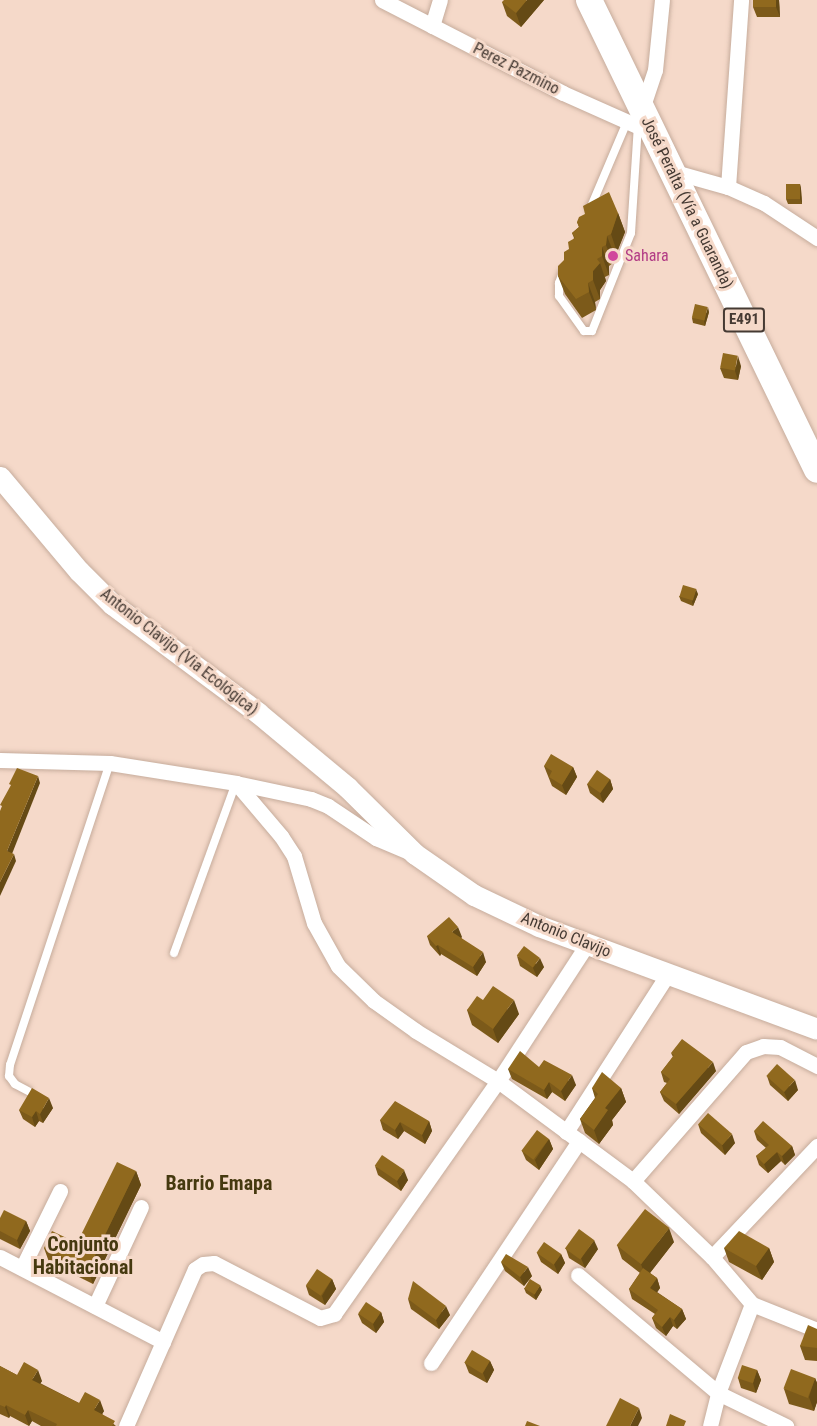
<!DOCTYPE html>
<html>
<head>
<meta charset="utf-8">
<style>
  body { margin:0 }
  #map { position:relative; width:817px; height:1426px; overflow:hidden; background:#f5d9c9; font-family:"Roboto Condensed",sans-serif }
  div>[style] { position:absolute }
  .roads { filter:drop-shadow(0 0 2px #c6ac9c) drop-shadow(0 0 2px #c6ac9c) }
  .service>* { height:8px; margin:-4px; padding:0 4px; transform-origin:4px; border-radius:4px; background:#fff }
  .minor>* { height:15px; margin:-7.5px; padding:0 7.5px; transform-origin:7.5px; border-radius:7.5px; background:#fff }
  .secondary>* { height:21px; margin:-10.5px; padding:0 10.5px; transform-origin:10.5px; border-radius:10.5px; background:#fff }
  .trunk>* { height:26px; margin:-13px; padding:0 13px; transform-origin:13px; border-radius:13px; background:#fff }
  .wall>* { inset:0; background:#7c5a1a }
  .shaded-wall>* { inset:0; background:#654a15 }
  .building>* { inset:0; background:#90691e; transform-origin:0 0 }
  .dots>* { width:16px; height:16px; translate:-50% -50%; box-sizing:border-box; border:3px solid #f5d9c9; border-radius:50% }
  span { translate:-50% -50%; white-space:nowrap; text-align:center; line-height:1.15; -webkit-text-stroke:6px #f5d9c9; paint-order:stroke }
  .shield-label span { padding:2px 4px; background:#f5d9c9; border:2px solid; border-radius:4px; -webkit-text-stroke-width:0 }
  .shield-label { font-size:15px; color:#453a33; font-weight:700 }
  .street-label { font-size:16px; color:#453a33 }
  .hotel-label { font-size:16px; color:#b23c85 }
  .left { translate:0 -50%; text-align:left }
  .quarter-label { font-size:20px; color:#45390f; font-weight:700 }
</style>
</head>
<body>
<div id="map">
  <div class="roads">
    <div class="service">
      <i style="left:590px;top:209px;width:95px;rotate:-67deg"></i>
      <i style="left:563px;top:272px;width:12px;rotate:110deg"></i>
      <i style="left:559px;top:283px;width:13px;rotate:90deg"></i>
      <i style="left:559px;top:296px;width:43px;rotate:54.5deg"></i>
      <i style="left:584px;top:331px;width:8px"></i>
      <i style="left:592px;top:331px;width:105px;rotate:-68.3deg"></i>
      <i style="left:631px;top:233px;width:107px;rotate:-86.3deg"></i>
      <i style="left:174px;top:953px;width:181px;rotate:-70deg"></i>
      <i style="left:28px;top:1091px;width:15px;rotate:-152deg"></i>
      <i style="left:15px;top:1084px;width:10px;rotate:-127deg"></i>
      <i style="left:9px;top:1076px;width:11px;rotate:-85deg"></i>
      <i style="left:10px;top:1065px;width:318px;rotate:-71.7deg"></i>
    </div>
    <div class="minor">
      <i style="left:382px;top:0;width:203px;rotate:27.2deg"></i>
      <i style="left:563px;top:93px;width:98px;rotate:24deg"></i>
      <i style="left:432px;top:26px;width:27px;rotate:-73deg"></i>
      <i style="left:642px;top:109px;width:41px;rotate:-71.6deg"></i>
      <i style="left:655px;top:70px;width:70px;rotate:-84.3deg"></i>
      <i style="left:671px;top:171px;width:59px;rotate:15.7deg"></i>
      <i style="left:728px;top:187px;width:39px;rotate:24deg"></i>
      <i style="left:764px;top:203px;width:64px;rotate:33.4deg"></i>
      <i style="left:728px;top:187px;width:187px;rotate:-86deg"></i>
      <i style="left:0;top:760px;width:110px;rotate:1.6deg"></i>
      <i style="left:110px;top:763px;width:128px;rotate:9deg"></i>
      <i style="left:236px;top:783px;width:77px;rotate:12deg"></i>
      <i style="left:311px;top:799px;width:18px;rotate:22deg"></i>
      <i style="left:328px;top:806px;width:58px;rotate:33.7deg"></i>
      <i style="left:376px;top:838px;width:34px;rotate:23deg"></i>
      <i style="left:236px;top:783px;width:70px;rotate:49.7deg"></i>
      <i style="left:281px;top:836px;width:24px;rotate:57deg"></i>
      <i style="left:294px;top:856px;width:70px;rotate:73.4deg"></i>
      <i style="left:314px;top:923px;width:49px;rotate:60.8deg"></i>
      <i style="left:338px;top:966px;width:50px;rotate:44.2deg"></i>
      <i style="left:374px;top:1001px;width:52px;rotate:35.5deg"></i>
      <i style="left:416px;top:1031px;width:96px;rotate:31.4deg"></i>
      <i style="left:498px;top:1081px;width:168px;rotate:36.5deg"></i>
      <i style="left:633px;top:1181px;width:110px;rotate:43.9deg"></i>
      <i style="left:712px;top:1257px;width:62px;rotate:49.6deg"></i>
      <i style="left:752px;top:1304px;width:70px;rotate:21.8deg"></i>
      <i style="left:566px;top:1132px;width:187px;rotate:-57.2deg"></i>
      <i style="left:633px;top:1181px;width:171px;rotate:-48.8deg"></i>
      <i style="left:746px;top:1052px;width:18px;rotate:-19deg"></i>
      <i style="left:763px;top:1046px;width:17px;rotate:3deg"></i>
      <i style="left:780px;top:1047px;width:42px;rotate:27.2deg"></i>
      <i style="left:0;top:1257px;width:184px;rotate:27.5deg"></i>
      <i style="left:712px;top:1257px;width:153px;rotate:-46.6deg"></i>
      <i style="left:22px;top:1268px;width:86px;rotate:-63.7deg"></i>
      <i style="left:578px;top:1275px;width:183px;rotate:40.1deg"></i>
      <i style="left:718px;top:1393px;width:76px;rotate:25.9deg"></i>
      <i style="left:95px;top:1306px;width:109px;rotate:-65.1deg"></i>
      <i style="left:431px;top:1363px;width:267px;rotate:-56.3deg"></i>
      <i style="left:126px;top:1426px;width:171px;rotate:-66.3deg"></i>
      <i style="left:195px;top:1269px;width:9px;rotate:-32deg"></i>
      <i style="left:203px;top:1264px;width:11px;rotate:-5deg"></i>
      <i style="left:214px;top:1263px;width:119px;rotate:27.4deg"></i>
      <i style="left:320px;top:1318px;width:15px;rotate:-16deg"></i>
      <i style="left:334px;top:1314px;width:285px;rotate:-54.9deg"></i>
      <i style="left:498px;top:1081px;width:165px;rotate:-56.9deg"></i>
      <i style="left:710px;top:1426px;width:34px;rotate:-76deg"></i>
      <i style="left:718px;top:1393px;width:95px;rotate:-69.1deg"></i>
    </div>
    <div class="secondary">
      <i style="left:0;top:477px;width:123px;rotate:50deg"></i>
      <i style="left:79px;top:571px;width:47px;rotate:45deg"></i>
      <i style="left:112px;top:604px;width:182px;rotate:36.7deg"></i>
      <i style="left:258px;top:713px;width:116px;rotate:39.7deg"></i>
      <i style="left:347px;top:787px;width:95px;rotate:44.6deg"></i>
      <i style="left:415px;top:854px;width:72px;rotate:34.8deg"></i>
      <i style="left:474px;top:895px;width:72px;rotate:25.5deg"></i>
      <i style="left:539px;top:926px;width:296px;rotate:20.3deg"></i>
    </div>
    <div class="trunk">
      <i style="left:589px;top:0;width:522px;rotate:64.12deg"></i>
    </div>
  </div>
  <div class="wall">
    <i style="clip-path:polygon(544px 0,521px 27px,507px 16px,502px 2px)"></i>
    <i style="clip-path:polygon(779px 0,780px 17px,757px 17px,753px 7px)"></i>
    <i style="clip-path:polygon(800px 184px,801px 189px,802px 204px,788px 204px,786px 199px)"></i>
    <i style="clip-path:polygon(618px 213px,625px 232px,617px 252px,614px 254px,613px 263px,609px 266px,609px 275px,605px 277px,606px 281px,600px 290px,600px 299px,595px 302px,596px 310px,582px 318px,565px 294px,558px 276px,574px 238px,572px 233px,579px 227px,577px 222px)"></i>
    <i style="clip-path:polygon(709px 312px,705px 326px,693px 323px,692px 318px)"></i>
    <i style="clip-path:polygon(741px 366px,738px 380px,724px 378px,720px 368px)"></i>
    <i style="clip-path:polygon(698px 594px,693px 606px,681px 601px,679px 596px)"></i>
    <i style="clip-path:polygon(544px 766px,573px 767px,577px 777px,566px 795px,552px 786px)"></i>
    <i style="clip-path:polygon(610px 779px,613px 789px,603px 803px,590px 793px,587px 784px)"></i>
    <i style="clip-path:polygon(427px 936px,462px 937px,461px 938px,486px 962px,477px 976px,441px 954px,440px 956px,430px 945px)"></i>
    <i style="clip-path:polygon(517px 956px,544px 967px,537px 977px,520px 966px)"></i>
    <i style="clip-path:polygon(483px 1000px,519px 1014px,498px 1043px,472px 1025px,467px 1010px)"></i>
    <i style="clip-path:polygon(671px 1053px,716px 1071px,679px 1114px,664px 1101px,660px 1092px,667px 1083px,664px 1082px,661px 1072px,673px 1057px)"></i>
    <i style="clip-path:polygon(539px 1067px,576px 1085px,565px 1101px,552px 1092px,547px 1099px,512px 1079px,508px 1069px)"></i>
    <i style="clip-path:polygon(767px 1076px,798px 1090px,788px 1101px,770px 1085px)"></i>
    <i style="clip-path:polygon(592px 1088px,621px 1088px,626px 1102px,612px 1120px,613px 1125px,599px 1144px,585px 1133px,580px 1119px,595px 1098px)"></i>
    <i style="clip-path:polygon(53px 1108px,43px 1123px,39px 1121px,35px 1127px,23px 1119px,19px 1110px)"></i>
    <i style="clip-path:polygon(380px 1120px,429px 1121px,432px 1131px,425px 1144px,404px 1131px,398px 1139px,383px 1130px)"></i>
    <i style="clip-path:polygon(698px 1124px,735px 1143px,725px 1155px,701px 1133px)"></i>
    <i style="clip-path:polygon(754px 1131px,792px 1146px,795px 1155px,785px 1165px,781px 1161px,768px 1173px,759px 1165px,756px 1156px,766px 1148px,757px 1140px)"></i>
    <i style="clip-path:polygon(549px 1139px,553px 1149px,539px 1170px,526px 1160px,522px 1151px)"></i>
    <i style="clip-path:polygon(375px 1166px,408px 1180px,401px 1191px,378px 1175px)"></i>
    <i style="clip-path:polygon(136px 1171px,141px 1185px,93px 1284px,49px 1262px,44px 1248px,77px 1243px)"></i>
    <i style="clip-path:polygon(0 1218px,26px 1221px,30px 1231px,20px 1249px,0 1239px)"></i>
    <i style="clip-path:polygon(674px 1242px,650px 1273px,657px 1278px,660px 1288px,657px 1292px,682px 1309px,686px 1319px,677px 1329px,673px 1326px,666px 1336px,656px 1328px,652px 1318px,655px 1314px,632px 1299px,629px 1289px,640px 1273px,622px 1259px,617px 1245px)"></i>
    <i style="clip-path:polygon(724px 1248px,769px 1248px,774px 1262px,762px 1280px,729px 1262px)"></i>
    <i style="clip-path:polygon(566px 1249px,598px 1249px,585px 1268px,569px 1258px)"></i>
    <i style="clip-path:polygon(537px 1253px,561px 1254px,565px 1263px,558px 1274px,541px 1262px)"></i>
    <i style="clip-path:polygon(501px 1262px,532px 1276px,524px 1286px,505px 1271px)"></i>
    <i style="clip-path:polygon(332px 1279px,336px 1289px,325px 1305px,309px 1295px,306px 1286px)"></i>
    <i style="clip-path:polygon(524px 1288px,542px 1290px,536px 1300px,526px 1293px)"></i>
    <i style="clip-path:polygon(408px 1299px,450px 1315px,439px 1329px,411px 1309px)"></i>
    <i style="clip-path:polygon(381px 1312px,384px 1322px,376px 1333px,362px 1323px,358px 1314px)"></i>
    <i style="clip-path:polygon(817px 1329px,817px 1361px,805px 1360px,800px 1346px)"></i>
    <i style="clip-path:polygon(490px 1361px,494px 1370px,487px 1383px,469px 1373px,465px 1363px)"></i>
    <i style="clip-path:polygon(0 1366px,17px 1375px,42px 1381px,40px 1383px,79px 1403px,104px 1411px,102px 1414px,116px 1426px,41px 1426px,32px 1421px,29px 1426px,10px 1416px,9px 1418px,0 1414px)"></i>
    <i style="clip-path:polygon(757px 1370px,761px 1380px,756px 1393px,741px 1388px,738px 1378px)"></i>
    <i style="clip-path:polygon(815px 1378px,817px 1383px,817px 1402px,814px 1411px,789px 1404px,784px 1389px)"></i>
  </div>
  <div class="shaded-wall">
    <i style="clip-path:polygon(527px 0,544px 0,521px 27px,516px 13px)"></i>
    <i style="clip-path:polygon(776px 0,779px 0,780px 17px,776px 7px)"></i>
    <i style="clip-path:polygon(800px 184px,801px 189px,802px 204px,800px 199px)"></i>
    <i style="clip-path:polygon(618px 213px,625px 232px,617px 252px,611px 234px)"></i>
    <i style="clip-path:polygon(607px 236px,614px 254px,613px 263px,606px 245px)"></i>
    <i style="clip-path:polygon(602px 247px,609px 266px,609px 275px,602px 256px)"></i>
    <i style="clip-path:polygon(600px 263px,606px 281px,600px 290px,600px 299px,593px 280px,593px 271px)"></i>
    <i style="clip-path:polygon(588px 283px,595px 302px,596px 310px,589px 292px)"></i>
    <i style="clip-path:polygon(708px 307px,709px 312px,705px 326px,704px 321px)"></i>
    <i style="clip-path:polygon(738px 356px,741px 366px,738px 380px,735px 371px)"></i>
    <i style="clip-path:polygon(696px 589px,698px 594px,693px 606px,692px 601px)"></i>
    <i style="clip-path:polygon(573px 767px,577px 777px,566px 795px,562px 785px)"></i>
    <i style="clip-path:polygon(38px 776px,40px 783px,10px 859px,7px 851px)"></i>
    <i style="clip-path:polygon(610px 779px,613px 789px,603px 803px,600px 793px)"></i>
    <i style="clip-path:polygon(14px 854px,16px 861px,0 896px,0 882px)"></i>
    <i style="clip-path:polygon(458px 927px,462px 937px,456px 942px,452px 932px)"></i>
    <i style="clip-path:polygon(438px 945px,441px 954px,440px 956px,436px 946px)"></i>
    <i style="clip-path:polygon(483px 952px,486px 962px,477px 976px,473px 967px)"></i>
    <i style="clip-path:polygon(540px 958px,544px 967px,537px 977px,533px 968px)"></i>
    <i style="clip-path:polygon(514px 1000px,519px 1014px,498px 1043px,493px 1029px)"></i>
    <i style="clip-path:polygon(713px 1062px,716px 1071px,679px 1114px,676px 1104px)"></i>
    <i style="clip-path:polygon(572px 1075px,576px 1085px,565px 1101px,561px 1091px)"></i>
    <i style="clip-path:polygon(795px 1080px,798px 1090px,788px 1101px,784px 1092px)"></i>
    <i style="clip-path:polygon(549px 1082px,552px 1092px,547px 1099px,544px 1090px)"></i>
    <i style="clip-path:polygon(621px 1088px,626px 1102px,612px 1120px,613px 1125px,599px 1144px,594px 1130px,605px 1108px)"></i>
    <i style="clip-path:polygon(49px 1098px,53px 1108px,43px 1123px,40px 1114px)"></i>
    <i style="clip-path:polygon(36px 1111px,39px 1121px,35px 1127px,32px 1117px)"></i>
    <i style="clip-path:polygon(429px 1121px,432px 1131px,425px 1144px,422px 1135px)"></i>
    <i style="clip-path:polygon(400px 1122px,404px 1131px,398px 1139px,395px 1130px)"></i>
    <i style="clip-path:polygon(732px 1134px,735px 1143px,725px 1155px,722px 1145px)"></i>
    <i style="clip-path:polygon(549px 1139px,553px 1149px,539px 1170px,535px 1160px)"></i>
    <i style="clip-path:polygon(792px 1146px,795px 1155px,785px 1165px,782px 1156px)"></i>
    <i style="clip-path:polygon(777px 1152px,781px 1161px,768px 1173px,764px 1164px)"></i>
    <i style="clip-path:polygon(404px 1170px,408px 1180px,401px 1191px,397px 1181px)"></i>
    <i style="clip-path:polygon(136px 1171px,141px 1185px,93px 1284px,88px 1270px)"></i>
    <i style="clip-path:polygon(26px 1221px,30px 1231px,20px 1249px,17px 1240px)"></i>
    <i style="clip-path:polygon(669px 1228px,674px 1242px,646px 1278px,641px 1264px)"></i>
    <i style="clip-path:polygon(594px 1240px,598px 1249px,585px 1268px,581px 1258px)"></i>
    <i style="clip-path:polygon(769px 1248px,774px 1262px,762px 1280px,756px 1266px)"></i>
    <i style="clip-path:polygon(561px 1254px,565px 1263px,558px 1274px,554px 1264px)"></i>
    <i style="clip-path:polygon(528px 1267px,532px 1276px,524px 1286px,520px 1277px)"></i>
    <i style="clip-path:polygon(657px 1278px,660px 1288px,654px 1297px,650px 1288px)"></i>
    <i style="clip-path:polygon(332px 1279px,336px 1289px,325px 1305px,322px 1296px)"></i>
    <i style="clip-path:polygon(540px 1285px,542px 1290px,536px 1300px,534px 1295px)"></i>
    <i style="clip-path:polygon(446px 1306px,450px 1315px,439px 1329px,436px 1320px)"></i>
    <i style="clip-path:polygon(682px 1309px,686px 1319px,677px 1329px,674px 1320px)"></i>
    <i style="clip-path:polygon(381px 1312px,384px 1322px,376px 1333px,373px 1324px)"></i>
    <i style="clip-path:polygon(670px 1317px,673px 1326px,666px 1336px,662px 1327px)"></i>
    <i style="clip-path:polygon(490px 1361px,494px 1370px,487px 1383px,483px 1373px)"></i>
    <i style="clip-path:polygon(38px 1370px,42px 1381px,36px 1391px,32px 1380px)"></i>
    <i style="clip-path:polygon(757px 1370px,761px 1380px,756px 1393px,753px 1383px)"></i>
    <i style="clip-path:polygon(815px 1378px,817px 1383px,817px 1402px,814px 1411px,809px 1397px)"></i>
    <i style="clip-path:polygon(100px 1400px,104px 1411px,98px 1421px,94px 1410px)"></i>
    <i style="clip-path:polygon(6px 1405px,10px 1416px,9px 1418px,5px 1407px)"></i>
    <i style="clip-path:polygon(639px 1408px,642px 1418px,638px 1426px,630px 1426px)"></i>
    <i style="clip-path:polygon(28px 1410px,32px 1421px,29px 1426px,25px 1415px)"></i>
  </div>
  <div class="building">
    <i style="clip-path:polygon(504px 0,527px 0,516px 13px,502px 2px)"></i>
    <i style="left:753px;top:0;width:23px;height:7px"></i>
    <i style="left:800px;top:184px;width:15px;height:14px;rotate:90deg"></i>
    <i style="clip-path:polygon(609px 192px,618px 213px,611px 234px,607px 236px,606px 245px,602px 247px,602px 256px,597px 259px,600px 263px,593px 271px,593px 280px,588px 283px,589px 292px,576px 299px,558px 276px,558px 266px,564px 260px,564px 252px,569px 249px,568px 242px,575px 238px,572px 233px,579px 227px,577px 222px,579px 217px,585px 214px,583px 206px)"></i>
    <i style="left:695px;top:304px;width:13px;height:14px;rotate:13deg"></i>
    <i style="left:723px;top:353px;width:15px;height:15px;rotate:11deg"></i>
    <i style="left:683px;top:585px;width:14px;height:12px;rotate:17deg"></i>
    <i style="clip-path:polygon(551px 754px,573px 767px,562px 785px,549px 777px,552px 771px,544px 766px)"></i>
    <i style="clip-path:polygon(17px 768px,38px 776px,7px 851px,14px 854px,0 882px,0 811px,2px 806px,0 805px,11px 785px,9px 784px)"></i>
    <i style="left:597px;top:770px;width:16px;height:17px;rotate:35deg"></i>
    <i style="clip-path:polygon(449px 917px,458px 927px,452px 932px,483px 952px,473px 967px,438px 945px,436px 946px,427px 936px)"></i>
    <i style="left:524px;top:946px;width:20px;height:12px;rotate:37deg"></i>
    <i style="clip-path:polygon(493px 986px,514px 1000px,493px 1029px,467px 1010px,477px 996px,483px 1000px)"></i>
    <i style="clip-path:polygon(682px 1039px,713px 1062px,676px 1104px,660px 1092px,670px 1079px,661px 1072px,674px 1055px,671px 1053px)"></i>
    <i style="clip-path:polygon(520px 1051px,539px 1067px,544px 1060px,572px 1075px,561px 1091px,549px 1082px,544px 1090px,508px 1069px)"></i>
    <i style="left:777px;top:1064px;width:24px;height:16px;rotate:42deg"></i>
    <i style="clip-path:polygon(602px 1072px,621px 1088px,605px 1108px,608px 1110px,594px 1130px,580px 1119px,598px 1094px,592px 1088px)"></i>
    <i style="clip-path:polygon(32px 1088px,49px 1098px,40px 1114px,36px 1111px,32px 1117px,19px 1110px)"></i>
    <i style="clip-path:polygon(395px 1101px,429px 1121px,422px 1135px,400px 1122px,395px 1130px,380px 1120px)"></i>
    <i style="left:708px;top:1113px;width:32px;height:15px;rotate:41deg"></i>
    <i style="clip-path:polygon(763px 1121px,792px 1146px,782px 1156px,777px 1152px,764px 1164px,756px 1156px,769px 1145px,754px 1131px)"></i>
    <i style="left:537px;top:1130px;width:15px;height:26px;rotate:37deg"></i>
    <i style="left:382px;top:1155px;width:27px;height:13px;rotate:34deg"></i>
    <i style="clip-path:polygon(117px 1162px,136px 1171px,88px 1270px,44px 1248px,52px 1231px,77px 1243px)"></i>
    <i style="left:645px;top:1209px;width:31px;height:46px;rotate:38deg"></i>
    <i style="clip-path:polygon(4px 1210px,26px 1221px,17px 1240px,0 1231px,0 1218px)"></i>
    <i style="left:579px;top:1229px;width:19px;height:24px;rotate:36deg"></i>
    <i style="clip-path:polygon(739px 1231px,769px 1248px,756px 1266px,724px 1248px)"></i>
    <i style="left:544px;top:1242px;width:21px;height:13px;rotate:35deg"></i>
    <i style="clip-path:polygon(506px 1254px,528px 1267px,520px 1277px,501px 1262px)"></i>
    <i style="clip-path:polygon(643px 1268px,657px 1278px,650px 1288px,682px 1309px,674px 1320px,670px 1317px,662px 1327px,652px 1318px,658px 1310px,629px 1289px)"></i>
    <i style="left:317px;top:1269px;width:18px;height:20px;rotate:34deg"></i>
    <i style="left:530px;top:1279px;width:12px;height:11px;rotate:31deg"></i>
    <i style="clip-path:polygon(413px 1281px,446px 1306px,436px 1320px,408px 1299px)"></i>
    <i style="left:366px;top:1302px;width:18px;height:14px;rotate:34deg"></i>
    <i style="clip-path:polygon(808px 1325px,817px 1329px,817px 1348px,800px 1346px)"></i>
    <i style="left:472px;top:1350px;width:21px;height:15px;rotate:31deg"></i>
    <i style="clip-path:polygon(24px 1362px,38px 1370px,32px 1380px,79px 1403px,85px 1392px,100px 1400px,94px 1410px,115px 1421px,112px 1426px,56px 1426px,57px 1424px,28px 1410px,25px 1415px,6px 1405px,5px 1407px,0 1405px,0 1366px,17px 1375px)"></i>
    <i style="left:742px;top:1365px;width:16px;height:14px;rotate:18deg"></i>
    <i style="left:791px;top:1369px;width:26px;height:21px;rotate:21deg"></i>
    <i style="clip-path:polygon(620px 1398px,639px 1408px,630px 1426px,606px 1426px)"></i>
    <i style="clip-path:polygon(670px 1414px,686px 1421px,684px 1426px,666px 1426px)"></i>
    <i style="clip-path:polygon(527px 1421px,540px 1426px,525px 1426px)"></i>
  </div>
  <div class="dots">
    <i style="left:613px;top:256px;background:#d1479c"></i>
  </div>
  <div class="shield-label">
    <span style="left:744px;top:320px">E491</span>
  </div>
  <div class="street-label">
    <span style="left:516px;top:69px;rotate:27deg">Perez Pazmino</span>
    <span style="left:687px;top:203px;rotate:64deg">José Peralta (Vía a Guaranda)</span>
    <span style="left:179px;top:652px;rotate:38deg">Antonio Clavijo (Via Ecológica)</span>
    <span style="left:566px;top:935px;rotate:22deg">Antonio Clavijo</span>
  </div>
  <div class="hotel-label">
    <span class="left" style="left:625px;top:256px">Sahara</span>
  </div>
  <div class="quarter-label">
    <span style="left:219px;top:1183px">Barrio Emapa</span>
    <span style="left:83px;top:1256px">Conjunto<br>Habitacional</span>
  </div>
</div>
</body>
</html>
